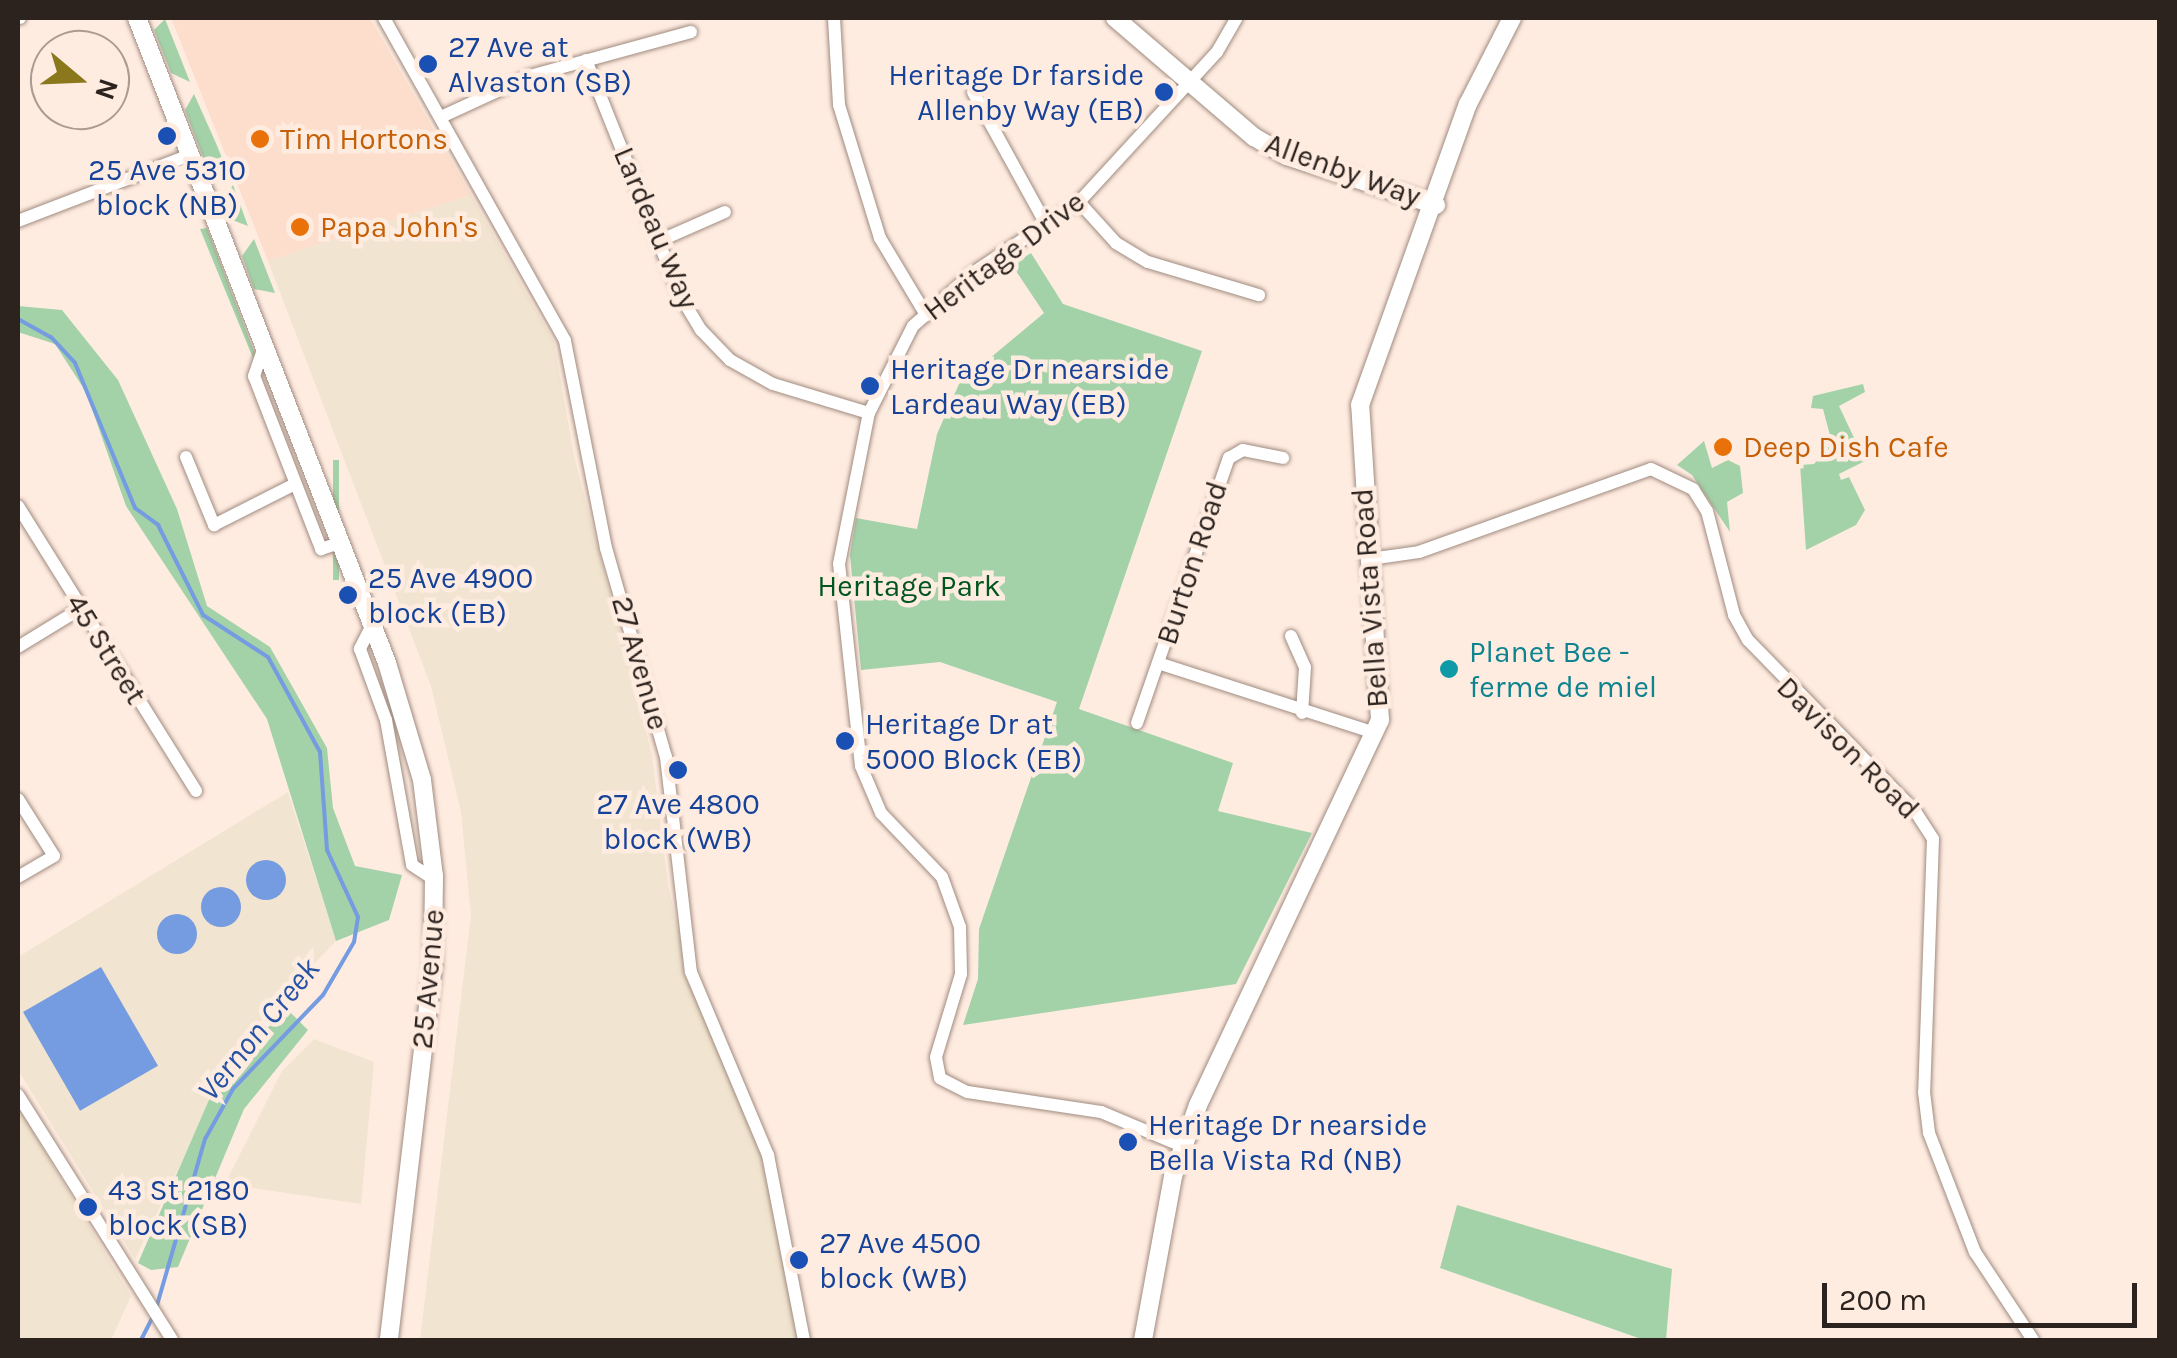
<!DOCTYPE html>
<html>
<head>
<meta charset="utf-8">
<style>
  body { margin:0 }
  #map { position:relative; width:2177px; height:1358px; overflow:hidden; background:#ffece1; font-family:Karla,sans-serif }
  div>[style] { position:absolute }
  .built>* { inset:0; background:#fddecc }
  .industrial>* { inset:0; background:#f1e4d0 }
  .green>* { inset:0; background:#a3d2a9; transform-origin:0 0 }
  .water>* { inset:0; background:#759be0; transform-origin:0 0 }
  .round { border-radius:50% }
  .stream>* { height:4px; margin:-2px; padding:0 2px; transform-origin:2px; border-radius:2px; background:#759be0 }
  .roads { filter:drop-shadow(0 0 2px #a08b7f) drop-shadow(0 0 2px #a08b7f) }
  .street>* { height:12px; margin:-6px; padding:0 6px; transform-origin:6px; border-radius:6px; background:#fff }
  .secondary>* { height:18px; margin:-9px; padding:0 9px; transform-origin:9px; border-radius:9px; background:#fff }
  .dots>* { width:28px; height:28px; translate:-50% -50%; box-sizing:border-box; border:5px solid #ffece1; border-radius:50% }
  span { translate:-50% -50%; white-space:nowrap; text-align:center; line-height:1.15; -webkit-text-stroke:9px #ffece1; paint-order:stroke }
  .transit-label { font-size:30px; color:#164399 }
  .left { translate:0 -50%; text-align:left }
  .right { translate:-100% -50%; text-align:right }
  .food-label { font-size:30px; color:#c56008 }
  .street-label { font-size:30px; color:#2c231e }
  .park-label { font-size:30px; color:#01551f }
  .culture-label { font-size:30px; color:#0d838f }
  .water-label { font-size:32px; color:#2753a5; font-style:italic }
  .frame { position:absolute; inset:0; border:20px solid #2c231e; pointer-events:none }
  .north { position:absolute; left:30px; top:30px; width:100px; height:100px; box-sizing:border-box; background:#ffece1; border:2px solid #ab9c93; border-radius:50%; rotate:109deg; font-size:28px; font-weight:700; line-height:40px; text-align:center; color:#2c231e }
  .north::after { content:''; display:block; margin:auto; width:35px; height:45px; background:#8b781d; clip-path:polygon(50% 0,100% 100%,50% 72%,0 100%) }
  .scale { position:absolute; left:1822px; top:1283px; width:315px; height:45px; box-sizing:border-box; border:5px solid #2c231e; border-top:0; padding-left:12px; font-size:30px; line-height:35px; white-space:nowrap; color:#2c231e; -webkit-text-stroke:8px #ffece1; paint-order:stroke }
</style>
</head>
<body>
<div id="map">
  <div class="built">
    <i style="clip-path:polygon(171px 18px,370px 18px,471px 195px,268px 261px)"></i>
  </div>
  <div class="industrial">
    <i style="clip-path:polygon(471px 195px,554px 342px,574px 456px,652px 755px,668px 885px,690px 982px,772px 1181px,798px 1340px,420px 1340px,471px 915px,461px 812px,431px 686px,268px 261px)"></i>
    <i style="clip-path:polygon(288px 792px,336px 941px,265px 1015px,207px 1109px,135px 1259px,18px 1070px,18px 957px)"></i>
    <i style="clip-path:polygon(314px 1039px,374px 1062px,361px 1204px,225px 1184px,282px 1071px)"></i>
    <i style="clip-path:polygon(18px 1107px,131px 1296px,111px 1340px,18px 1340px)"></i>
  </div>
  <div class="green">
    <i style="clip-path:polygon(165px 19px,190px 82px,171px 73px,154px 30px)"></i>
    <i style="clip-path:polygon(194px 94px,215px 141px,228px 172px,206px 165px,185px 110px)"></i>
    <i style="clip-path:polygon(233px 185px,248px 226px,227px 218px,222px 201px)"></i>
    <i style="clip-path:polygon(207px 228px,255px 354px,253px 358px,200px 229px)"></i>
    <i style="clip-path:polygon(254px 239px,275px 293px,254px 289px,242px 256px)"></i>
    <i style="clip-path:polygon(1031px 253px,1063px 304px,1202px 351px,1079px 709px,1233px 763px,1218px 811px,1312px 833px,1236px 984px,963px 1025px,978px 979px,979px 929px,1057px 702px,940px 662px,861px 670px,850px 555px,856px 518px,917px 529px,937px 434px,959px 384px,1044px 313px,1012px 265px)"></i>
    <i style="clip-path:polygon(18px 306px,62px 310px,118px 380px,177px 509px,207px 606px,270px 647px,327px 748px,333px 808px,355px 866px,402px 875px,389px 920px,336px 941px,267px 719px,126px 506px,86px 392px,55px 344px,18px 332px)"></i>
    <i style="clip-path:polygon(1863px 384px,1865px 392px,1839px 406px,1865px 461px,1839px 474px,1841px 480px,1849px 477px,1865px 510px,1856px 525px,1806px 550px,1800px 465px,1814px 464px,1832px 443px,1823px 409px,1811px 408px,1813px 396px)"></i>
    <i style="clip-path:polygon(1704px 441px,1712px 468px,1728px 460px,1740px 466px,1743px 493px,1727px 502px,1730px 532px,1692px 475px,1677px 465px)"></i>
    <i style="left:333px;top:460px;width:6px;height:120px"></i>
    <i style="clip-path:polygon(290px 1012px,308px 1030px,244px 1109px,178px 1267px,151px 1270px,138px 1263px,229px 1054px)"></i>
    <i style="clip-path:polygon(1457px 1205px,1672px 1269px,1666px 1340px,1644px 1340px,1440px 1268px)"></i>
  </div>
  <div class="water">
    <i class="round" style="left:246px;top:860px;width:40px;height:40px"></i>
    <i class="round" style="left:201px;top:887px;width:40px;height:40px"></i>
    <i class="round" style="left:157px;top:914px;width:40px;height:40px"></i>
    <i style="left:101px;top:967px;width:114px;height:90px;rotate:60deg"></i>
  </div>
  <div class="stream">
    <i style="left:18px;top:319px;width:38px;rotate:29deg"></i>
    <i style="left:51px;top:337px;width:35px;rotate:47deg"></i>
    <i style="left:75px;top:363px;width:157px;rotate:67.5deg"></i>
    <i style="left:135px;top:508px;width:29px;rotate:36deg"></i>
    <i style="left:158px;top:525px;width:101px;rotate:63.4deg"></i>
    <i style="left:203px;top:615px;width:77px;rotate:32.9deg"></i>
    <i style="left:268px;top:657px;width:108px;rotate:61.3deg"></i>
    <i style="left:320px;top:752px;width:98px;rotate:85.9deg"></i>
    <i style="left:327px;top:850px;width:74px;rotate:65.2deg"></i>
    <i style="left:358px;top:917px;width:25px;rotate:99deg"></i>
    <i style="left:354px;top:942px;width:61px;rotate:120.3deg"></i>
    <i style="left:323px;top:995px;width:130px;rotate:133.8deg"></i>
    <i style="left:233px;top:1089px;width:57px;rotate:119.2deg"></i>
    <i style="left:205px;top:1139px;width:177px;rotate:106.1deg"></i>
    <i style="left:141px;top:1340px;width:25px;rotate:-63deg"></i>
  </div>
  <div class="roads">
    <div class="street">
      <i style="left:18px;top:18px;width:2px"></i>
      <i style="left:384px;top:18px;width:370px;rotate:60.7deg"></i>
      <i style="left:565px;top:341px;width:211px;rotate:78.8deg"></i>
      <i style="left:606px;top:548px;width:217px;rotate:74deg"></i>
      <i style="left:666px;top:757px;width:216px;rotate:83.4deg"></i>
      <i style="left:691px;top:972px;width:199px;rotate:67.2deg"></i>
      <i style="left:768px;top:1155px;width:188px;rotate:79deg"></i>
      <i style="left:834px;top:18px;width:87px;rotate:86.7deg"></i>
      <i style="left:839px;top:105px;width:139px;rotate:72.9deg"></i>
      <i style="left:880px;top:238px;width:90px;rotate:59.1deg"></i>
      <i style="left:586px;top:60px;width:255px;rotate:68.2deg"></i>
      <i style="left:681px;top:297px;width:39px;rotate:59deg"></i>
      <i style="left:701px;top:330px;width:42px;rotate:46deg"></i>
      <i style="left:730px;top:360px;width:49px;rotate:29.2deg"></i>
      <i style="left:773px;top:384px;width:100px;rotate:16.8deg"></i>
      <i style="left:973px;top:92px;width:153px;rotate:61.1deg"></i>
      <i style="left:441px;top:117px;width:98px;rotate:-24.7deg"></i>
      <i style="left:530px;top:76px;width:167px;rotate:-15.3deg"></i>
      <i style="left:1079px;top:202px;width:55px;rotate:47.9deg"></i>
      <i style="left:1116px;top:243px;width:37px;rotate:31deg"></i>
      <i style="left:1148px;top:262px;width:116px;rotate:16.6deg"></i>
      <i style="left:18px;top:221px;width:184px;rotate:-21deg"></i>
      <i style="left:659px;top:241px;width:72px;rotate:-23.7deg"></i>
      <i style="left:264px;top:347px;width:31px;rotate:109deg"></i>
      <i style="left:254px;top:376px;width:186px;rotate:68.8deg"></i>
      <i style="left:321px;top:549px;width:20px;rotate:-18deg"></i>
      <i style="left:186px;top:457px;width:74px;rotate:67.6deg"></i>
      <i style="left:214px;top:525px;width:91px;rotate:-26.8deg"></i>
      <i style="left:18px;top:506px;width:336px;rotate:58deg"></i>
      <i style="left:1370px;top:559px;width:49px;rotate:-8.1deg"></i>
      <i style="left:1419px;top:552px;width:246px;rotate:-19.7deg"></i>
      <i style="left:1651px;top:469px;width:47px;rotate:25.5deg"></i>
      <i style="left:1693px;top:489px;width:26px;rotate:58deg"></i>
      <i style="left:1707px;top:511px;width:107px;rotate:75.4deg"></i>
      <i style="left:1734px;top:615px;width:29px;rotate:61deg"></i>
      <i style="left:1748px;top:640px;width:239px;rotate:45.7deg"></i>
      <i style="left:1915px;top:811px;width:33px;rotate:57deg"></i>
      <i style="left:1933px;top:839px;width:253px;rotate:92deg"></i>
      <i style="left:1924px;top:1092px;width:41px;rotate:83deg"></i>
      <i style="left:1929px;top:1133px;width:128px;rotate:68.9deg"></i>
      <i style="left:1975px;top:1252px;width:105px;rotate:56.6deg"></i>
      <i style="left:372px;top:625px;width:27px;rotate:117deg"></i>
      <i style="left:360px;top:649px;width:76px;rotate:69.9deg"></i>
      <i style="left:386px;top:720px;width:147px;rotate:79.8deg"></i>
      <i style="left:412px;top:865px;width:20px;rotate:33deg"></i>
      <i style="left:1291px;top:636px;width:34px;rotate:66deg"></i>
      <i style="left:1305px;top:667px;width:46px;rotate:93.7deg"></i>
      <i style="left:18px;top:647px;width:73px;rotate:-31.5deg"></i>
      <i style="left:1158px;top:663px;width:228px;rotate:17.9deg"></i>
      <i style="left:1137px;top:723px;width:281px;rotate:-70.9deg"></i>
      <i style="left:1229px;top:458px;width:16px;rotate:-30deg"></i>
      <i style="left:1243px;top:450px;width:41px;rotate:11.3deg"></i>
      <i style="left:18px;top:799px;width:67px;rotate:57.7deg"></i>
      <i style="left:54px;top:856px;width:42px;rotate:149.7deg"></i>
      <i style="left:18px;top:1095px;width:289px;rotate:57.8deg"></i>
      <i style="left:1182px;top:1146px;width:88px;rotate:-157.2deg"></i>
      <i style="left:1101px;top:1112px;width:135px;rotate:-171.5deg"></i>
      <i style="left:967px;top:1092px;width:30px;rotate:-153deg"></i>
      <i style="left:940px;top:1078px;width:21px;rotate:-101deg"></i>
      <i style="left:936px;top:1057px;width:87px;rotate:-73.2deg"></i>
      <i style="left:961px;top:974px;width:47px;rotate:-91.2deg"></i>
      <i style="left:960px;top:927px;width:53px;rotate:-109.8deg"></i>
      <i style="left:942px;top:877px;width:88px;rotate:-133.6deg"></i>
      <i style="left:881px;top:813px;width:51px;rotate:-113.1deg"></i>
      <i style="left:861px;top:766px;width:203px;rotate:-96.2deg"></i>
      <i style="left:839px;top:564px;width:154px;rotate:-78.8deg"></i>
      <i style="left:869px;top:413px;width:97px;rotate:-63.2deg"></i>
      <i style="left:913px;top:326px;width:80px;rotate:-41.5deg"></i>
      <i style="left:973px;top:273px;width:128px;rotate:-33.8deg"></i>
      <i style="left:1079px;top:202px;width:204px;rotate:-47.4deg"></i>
      <i style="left:1217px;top:52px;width:39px;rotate:-60deg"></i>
    </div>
    <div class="secondary">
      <i style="left:137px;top:18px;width:692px;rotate:68.81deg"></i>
      <i style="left:387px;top:663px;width:122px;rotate:73.3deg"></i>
      <i style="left:422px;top:780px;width:97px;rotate:82.9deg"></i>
      <i style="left:434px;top:876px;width:88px;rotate:90.7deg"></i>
      <i style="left:433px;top:964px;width:379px;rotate:96.7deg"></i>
      <i style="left:1115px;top:18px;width:183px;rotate:40.6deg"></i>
      <i style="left:1254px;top:137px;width:38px;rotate:30deg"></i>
      <i style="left:1287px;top:156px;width:157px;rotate:18.2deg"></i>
      <i style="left:1143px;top:1340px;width:167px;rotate:-79.6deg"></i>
      <i style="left:1173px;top:1176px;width:75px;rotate:-70.6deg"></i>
      <i style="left:1198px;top:1105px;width:426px;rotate:-64.7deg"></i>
      <i style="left:1380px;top:720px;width:316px;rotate:-93.6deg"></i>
      <i style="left:1360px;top:405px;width:320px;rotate:-70.3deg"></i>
      <i style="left:1468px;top:104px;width:97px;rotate:-62.9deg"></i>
    </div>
  </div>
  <div class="dots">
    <i style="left:428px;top:64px;background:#1a4fb4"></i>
    <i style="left:1164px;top:92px;background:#1a4fb4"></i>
    <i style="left:167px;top:136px;background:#1a4fb4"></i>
    <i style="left:260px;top:139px;background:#e8710a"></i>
    <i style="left:300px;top:227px;background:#e8710a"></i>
    <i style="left:870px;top:386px;background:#1a4fb4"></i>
    <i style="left:1723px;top:447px;background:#e8710a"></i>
    <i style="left:348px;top:595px;background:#1a4fb4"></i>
    <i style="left:1449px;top:669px;background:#0f9aa8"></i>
    <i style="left:845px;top:741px;background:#1a4fb4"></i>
    <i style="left:678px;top:770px;background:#1a4fb4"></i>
    <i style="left:1128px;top:1142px;background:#1a4fb4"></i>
    <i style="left:88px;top:1207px;background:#1a4fb4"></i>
    <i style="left:799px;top:1260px;background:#1a4fb4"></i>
  </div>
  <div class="transit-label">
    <span class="left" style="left:448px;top:64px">27 Ave at<br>Alvaston (SB)</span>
    <span class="right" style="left:1144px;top:92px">Heritage Dr farside<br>Allenby Way (EB)</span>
    <span style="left:167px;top:187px">25 Ave 5310<br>block (NB)</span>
    <span class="left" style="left:890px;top:386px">Heritage Dr nearside<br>Lardeau Way (EB)</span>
    <span class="left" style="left:368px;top:595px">25 Ave 4900<br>block (EB)</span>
    <span class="left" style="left:865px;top:741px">Heritage Dr at<br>5000 Block (EB)</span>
    <span style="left:678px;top:821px">27 Ave 4800<br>block (WB)</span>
    <span class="left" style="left:1148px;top:1142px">Heritage Dr nearside<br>Bella Vista Rd (NB)</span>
    <span class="left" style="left:108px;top:1207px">43 St 2180<br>block (SB)</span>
    <span class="left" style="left:819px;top:1260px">27 Ave 4500<br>block (WB)</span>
  </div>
  <div class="food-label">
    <span class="left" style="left:280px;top:139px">Tim Hortons</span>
    <span class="left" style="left:320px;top:227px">Papa John's</span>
    <span class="left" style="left:1743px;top:447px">Deep Dish Cafe</span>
  </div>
  <div class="street-label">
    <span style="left:1343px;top:170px;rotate:20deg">Allenby Way</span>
    <span style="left:656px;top:228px;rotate:67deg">Lardeau Way</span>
    <span style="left:1004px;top:256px;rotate:-37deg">Heritage Drive</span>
    <span style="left:1192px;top:563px;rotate:-72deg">Burton Road</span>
    <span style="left:1370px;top:598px;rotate:-94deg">Bella Vista Road</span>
    <span style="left:106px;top:649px;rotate:58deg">45 Street</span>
    <span style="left:640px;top:663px;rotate:74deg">27 Avenue</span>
    <span style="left:1848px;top:748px;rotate:45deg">Davison Road</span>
    <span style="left:428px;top:979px;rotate:-85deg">25 Avenue</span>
  </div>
  <div class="park-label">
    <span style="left:909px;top:586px">Heritage Park</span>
  </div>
  <div class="culture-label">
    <span class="left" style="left:1469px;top:669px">Planet Bee -<br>ferme de miel</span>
  </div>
  <div class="water-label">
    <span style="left:259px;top:1030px;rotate:-51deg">Vernon Creek</span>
  </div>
  <div class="frame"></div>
  <div class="north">N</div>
  <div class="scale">200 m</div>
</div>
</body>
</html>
